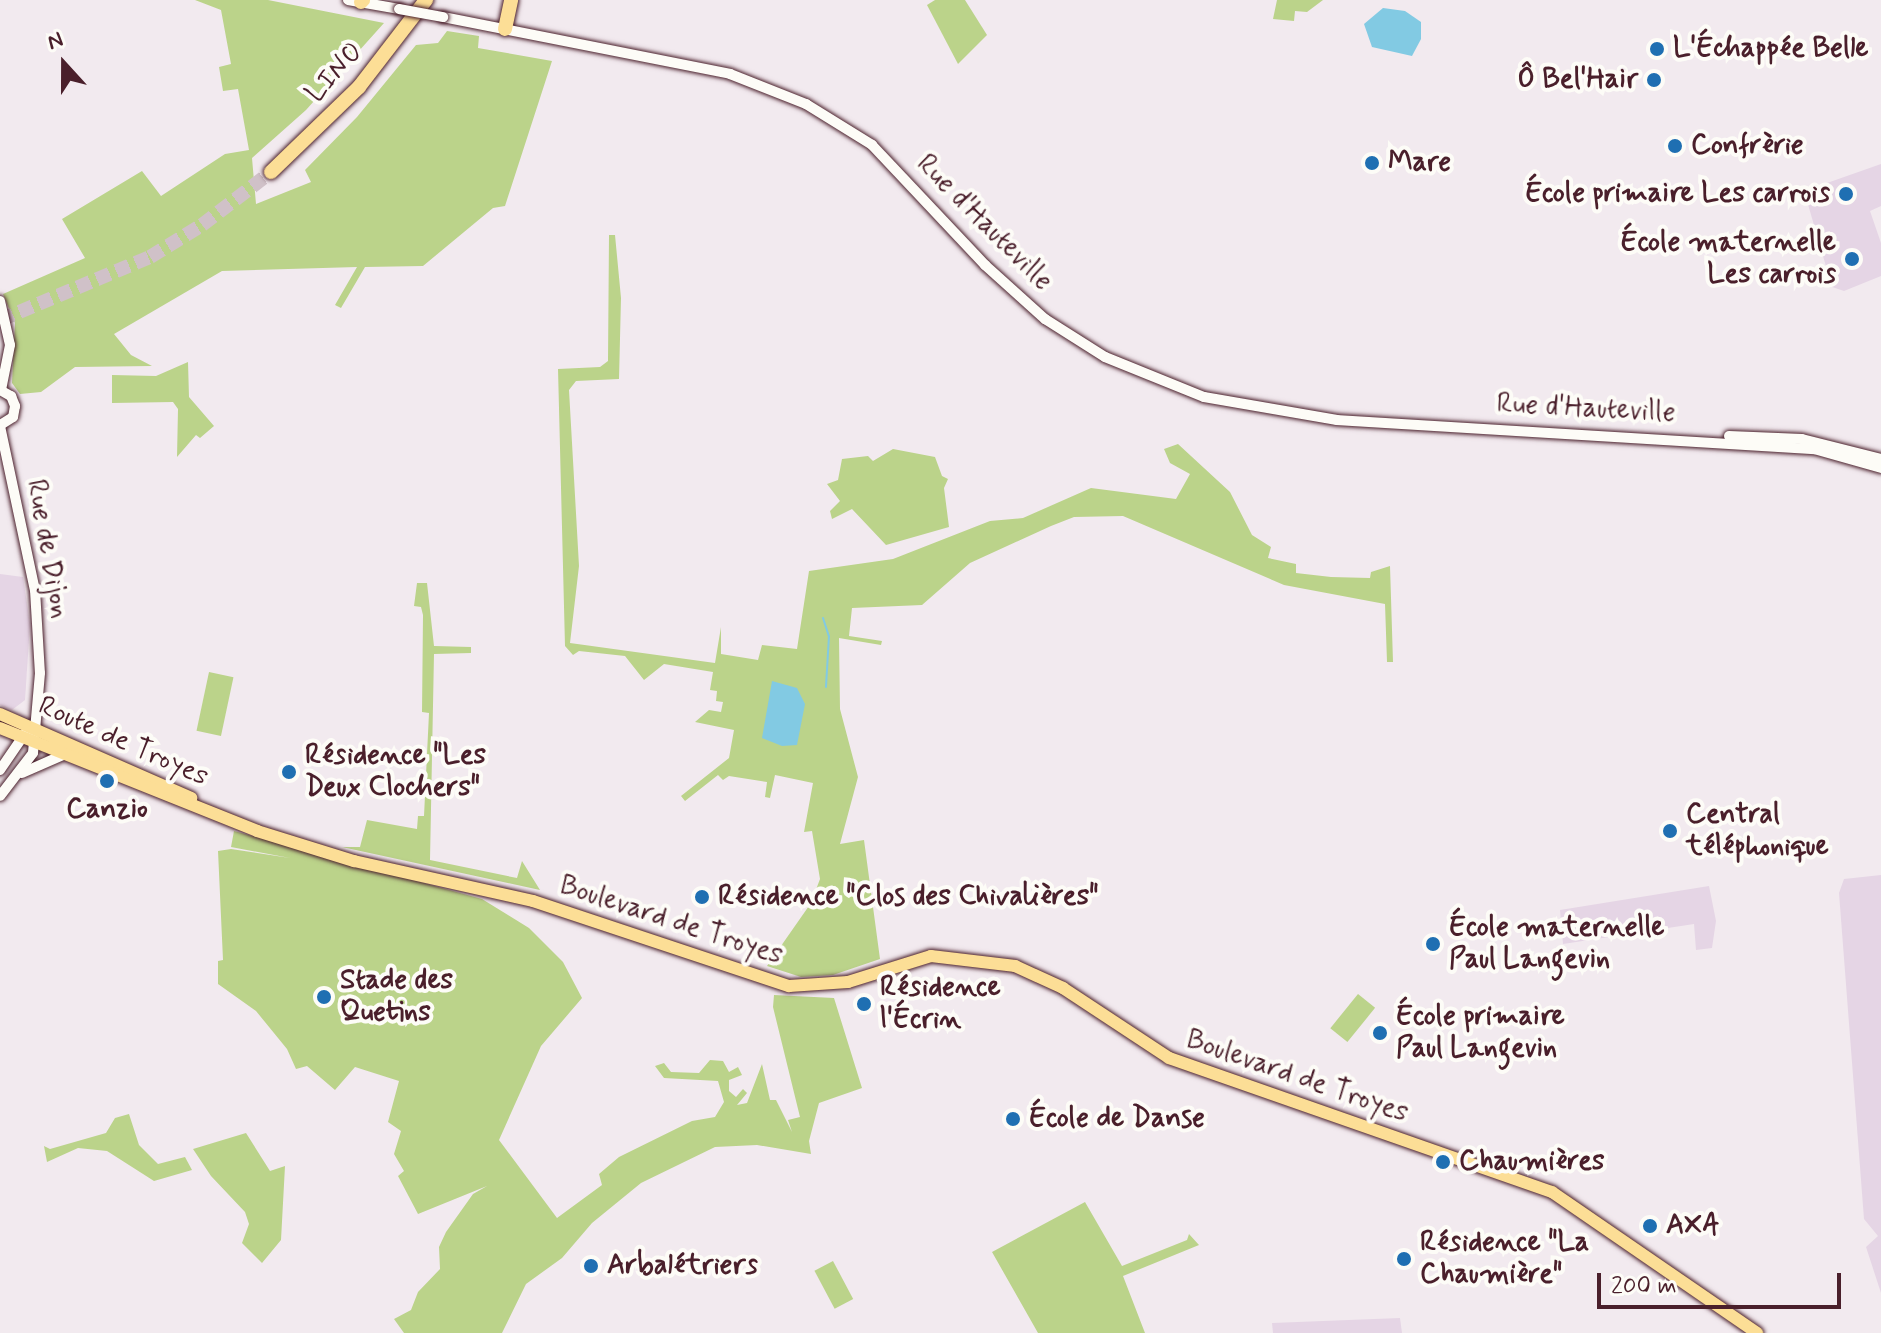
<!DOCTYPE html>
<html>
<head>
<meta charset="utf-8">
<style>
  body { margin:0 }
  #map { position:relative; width:1881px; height:1333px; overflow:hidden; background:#f2eaef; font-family:Mynerve,sans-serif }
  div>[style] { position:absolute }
  .built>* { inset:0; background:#e5d5e5 }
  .green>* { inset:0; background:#bbd38a; transform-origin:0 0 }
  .water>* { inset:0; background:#82cae3 }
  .stream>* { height:2px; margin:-1px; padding:0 1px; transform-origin:1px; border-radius:1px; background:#82cae3 }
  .highway-tunnel>* { height:14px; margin-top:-7px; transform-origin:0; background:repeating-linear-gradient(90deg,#d0c1c8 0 14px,transparent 0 21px) }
  .roads { filter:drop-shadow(0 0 2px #4a1f2b) drop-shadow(0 0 2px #4a1f2b) }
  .minor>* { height:10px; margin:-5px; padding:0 5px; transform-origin:5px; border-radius:5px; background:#fdfcf7 }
  .major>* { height:12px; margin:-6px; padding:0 6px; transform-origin:6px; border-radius:6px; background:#fcde96 }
  .highway>* { height:14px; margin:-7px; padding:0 7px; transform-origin:7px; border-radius:7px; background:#fcde96 }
  .bridges { filter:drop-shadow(0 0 2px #4a1f2b) drop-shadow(0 0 2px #4a1f2b) }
  .minor-bridge>* { height:10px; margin:-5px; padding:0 5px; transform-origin:5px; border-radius:5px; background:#fdfcf7 }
  .dots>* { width:22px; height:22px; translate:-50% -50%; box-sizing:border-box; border:4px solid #fdfcf7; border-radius:50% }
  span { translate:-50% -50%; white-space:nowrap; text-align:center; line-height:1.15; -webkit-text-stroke:8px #fdfcf7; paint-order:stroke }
  .poi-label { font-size:28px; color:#4a1f2b; font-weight:700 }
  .left { translate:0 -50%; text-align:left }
  .right { translate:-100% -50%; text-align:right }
  .street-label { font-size:28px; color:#4a1f2b }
  .north { position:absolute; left:24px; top:24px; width:80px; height:80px; -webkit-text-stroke:6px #fdfcf7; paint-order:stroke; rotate:339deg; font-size:22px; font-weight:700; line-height:32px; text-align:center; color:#4a1f2b }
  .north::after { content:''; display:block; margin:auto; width:28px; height:36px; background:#4a1f2b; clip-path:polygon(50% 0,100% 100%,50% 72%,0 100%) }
  .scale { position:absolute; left:1597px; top:1273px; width:244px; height:36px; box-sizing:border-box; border:4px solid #4a1f2b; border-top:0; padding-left:10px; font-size:24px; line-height:28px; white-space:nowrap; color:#4a1f2b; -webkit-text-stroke:6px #fdfcf7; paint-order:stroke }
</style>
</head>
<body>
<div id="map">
  <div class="built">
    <i style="clip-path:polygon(1881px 164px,1881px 206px,1870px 211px,1881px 243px,1881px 276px,1844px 291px,1832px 287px,1807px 201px,1813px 199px,1810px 189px)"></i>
    <i style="clip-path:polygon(0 574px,23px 577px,30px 624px,25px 700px,12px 710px,0 705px)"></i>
    <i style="clip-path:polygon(1881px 875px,1881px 1293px,1866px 1247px,1878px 1236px,1864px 1219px,1839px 893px,1844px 879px)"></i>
    <i style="clip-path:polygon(1709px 886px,1716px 921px,1712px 948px,1696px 950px,1694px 924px,1563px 944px,1560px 910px)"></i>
    <i style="clip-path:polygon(1400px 1318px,1402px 1333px,1273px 1333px,1272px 1323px)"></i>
  </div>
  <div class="green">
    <i style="clip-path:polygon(195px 0,268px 0,384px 23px,306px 110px,252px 158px,256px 204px,311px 182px,305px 170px,357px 117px,416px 45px,438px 43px,447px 31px,479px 36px,478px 48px,552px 61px,505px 206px,493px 208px,423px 266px,365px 267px,341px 308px,335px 305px,357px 267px,222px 271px,114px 334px,131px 355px,152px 366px,75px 367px,41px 392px,20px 394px,12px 383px,15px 323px,3px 294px,85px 258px,62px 219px,142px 171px,161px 196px,225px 154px,249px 150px,238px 89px,223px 91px,219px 67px,231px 64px,221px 10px)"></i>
    <i style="clip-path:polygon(935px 0,965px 0,987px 35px,958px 64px,927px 5px)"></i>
    <i style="clip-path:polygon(1277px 0,1323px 0,1307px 12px,1295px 11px,1294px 21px,1273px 19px)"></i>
    <i style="clip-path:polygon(609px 235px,615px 235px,621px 298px,619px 379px,576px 381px,569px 390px,579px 566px,570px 643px,715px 663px,721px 627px,721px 654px,758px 660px,762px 645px,797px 649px,809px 571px,893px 559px,990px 521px,1023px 518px,1091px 488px,1176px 499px,1190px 474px,1170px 463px,1164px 449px,1178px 444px,1230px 492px,1252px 535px,1271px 547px,1268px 558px,1296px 564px,1296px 573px,1331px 577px,1370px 578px,1371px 572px,1390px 566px,1393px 662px,1387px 662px,1385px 604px,1284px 585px,1123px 516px,1074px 517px,1051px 526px,970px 563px,922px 605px,852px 608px,849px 636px,882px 641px,881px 645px,839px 638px,840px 709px,858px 777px,840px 844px,864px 840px,880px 959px,833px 975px,801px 977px,767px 966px,811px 903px,820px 879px,812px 831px,804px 832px,813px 783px,775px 775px,770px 798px,765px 797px,767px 782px,729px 776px,723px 780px,718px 775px,685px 801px,681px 796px,729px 758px,734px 730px,695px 722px,709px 710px,721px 712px,723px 702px,716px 701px,717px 691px,710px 690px,713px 672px,664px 664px,644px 680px,625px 656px,579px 651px,573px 655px,565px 646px,558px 369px,600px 367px,608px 361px)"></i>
    <i style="clip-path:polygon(188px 362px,189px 397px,214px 426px,200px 438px,196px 435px,177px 457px,178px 409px,173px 402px,112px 403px,112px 375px,156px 376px)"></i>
    <i style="clip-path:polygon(893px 449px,935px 457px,942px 476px,948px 479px,944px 488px,949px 527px,886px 545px,852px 509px,832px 519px,830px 511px,840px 501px,827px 484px,838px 480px,842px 459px,868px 456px,873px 461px)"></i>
    <i style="clip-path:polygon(417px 583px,427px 583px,434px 646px,471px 647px,471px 653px,434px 654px,430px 860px,517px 878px,522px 861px,540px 890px,342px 847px,360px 847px,367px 820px,417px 829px,418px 816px,424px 816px,429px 713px,422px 712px,423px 615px,421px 607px,414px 606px)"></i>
    <i style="left:209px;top:672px;width:25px;height:60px;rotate:12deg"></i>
    <i style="clip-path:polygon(234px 831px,482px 899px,529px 928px,563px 962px,582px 998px,541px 1046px,499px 1140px,557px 1218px,602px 1185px,599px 1174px,619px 1157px,692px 1121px,715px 1117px,724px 1102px,718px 1081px,664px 1078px,655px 1066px,664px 1063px,671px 1072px,699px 1073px,710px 1060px,723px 1061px,729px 1072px,738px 1067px,742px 1075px,729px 1080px,729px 1091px,736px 1097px,743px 1089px,747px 1093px,737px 1105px,747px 1103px,762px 1064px,770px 1100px,776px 1100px,792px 1132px,788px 1120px,800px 1117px,773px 1007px,774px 995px,834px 998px,862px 1088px,819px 1103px,809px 1141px,811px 1154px,757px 1145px,715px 1147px,641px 1183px,592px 1223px,562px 1258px,526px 1284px,502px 1333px,404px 1333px,394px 1319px,411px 1310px,418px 1292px,440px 1269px,439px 1247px,446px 1232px,473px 1194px,487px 1186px,418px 1214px,398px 1176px,404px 1171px,394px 1154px,401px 1131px,388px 1122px,399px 1081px,355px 1067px,335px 1090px,307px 1066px,296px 1069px,287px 1049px,256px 1011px,218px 984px,218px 961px,223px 960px,218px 851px,231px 849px,290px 858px,231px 847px)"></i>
    <i style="left:1358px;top:994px;width:22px;height:44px;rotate:39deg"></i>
    <i style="clip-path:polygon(129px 1114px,139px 1145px,158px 1164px,185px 1157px,192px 1170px,154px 1181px,107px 1151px,78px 1148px,47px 1162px,44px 1146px,50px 1149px,106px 1133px,115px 1118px)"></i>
    <i style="clip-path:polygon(246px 1133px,270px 1171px,285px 1166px,281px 1240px,262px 1263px,242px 1243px,249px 1224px,245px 1212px,211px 1176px,193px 1149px)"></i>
    <i style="clip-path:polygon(1085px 1202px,1122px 1266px,1187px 1240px,1189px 1234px,1199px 1245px,1123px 1276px,1145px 1333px,1038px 1333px,992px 1252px)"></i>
    <i style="left:833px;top:1261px;width:43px;height:21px;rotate:62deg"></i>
  </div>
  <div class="water">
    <i style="clip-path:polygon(1383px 8px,1405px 11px,1421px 22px,1421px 39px,1412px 56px,1372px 47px,1364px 24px)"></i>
    <i style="clip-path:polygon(772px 681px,797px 688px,805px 704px,797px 745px,782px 746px,762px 738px)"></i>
  </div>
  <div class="stream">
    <i style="left:823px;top:618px;width:19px;rotate:72deg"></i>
    <i style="left:829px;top:636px;width:51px;rotate:93.4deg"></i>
  </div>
  <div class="highway-tunnel">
    <i style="left:0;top:320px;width:163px;rotate:-22.8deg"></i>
    <i style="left:150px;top:257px;width:61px;rotate:-31.6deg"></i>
    <i style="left:202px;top:225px;width:87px;rotate:-37.5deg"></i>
  </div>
  <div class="roads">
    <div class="minor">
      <i style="left:348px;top:0;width:52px;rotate:10deg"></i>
      <i style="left:443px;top:17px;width:293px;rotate:11.2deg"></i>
      <i style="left:730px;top:74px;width:82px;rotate:21.5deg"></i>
      <i style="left:806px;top:104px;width:78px;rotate:31.8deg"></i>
      <i style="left:872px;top:145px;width:165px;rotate:46.7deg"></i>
      <i style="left:985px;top:265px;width:81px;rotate:42deg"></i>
      <i style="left:1045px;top:319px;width:71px;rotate:32.3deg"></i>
      <i style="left:1105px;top:357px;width:107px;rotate:22deg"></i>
      <i style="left:1204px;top:397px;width:135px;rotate:9.8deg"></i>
      <i style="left:1337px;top:420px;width:478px;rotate:3.5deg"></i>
      <i style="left:1814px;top:449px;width:70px;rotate:15.8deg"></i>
      <i style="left:0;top:301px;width:45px;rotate:77.2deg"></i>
      <i style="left:10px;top:345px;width:46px;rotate:101.3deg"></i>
      <i style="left:0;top:390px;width:13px;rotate:29deg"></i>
      <i style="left:11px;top:396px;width:11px;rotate:68deg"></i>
      <i style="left:15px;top:406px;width:11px;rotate:100deg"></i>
      <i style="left:13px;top:417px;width:15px;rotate:148deg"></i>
      <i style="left:0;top:426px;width:168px;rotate:78deg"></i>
      <i style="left:35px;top:590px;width:83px;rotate:86.6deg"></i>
      <i style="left:40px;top:673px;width:80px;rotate:95deg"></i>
      <i style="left:33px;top:753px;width:54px;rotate:127.5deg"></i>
      <i style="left:1729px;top:436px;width:73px;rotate:2.4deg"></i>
      <i style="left:1802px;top:439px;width:81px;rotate:14.2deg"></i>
      <i style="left:0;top:770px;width:46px;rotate:-55.6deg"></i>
      <i style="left:22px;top:773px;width:45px;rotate:-23.7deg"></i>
    </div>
    <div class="major">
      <i style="left:0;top:714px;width:209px;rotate:23.7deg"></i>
      <i style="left:0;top:728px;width:277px;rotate:21.8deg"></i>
      <i style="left:257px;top:831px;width:102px;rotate:17.2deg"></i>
      <i style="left:354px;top:861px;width:183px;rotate:12.6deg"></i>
      <i style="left:533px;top:901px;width:270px;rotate:18.4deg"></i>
      <i style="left:789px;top:986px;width:59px;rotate:-3.9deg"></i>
      <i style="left:848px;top:982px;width:87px;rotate:-17.4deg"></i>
      <i style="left:931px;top:956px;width:85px;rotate:6.8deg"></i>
      <i style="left:1015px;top:966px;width:53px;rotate:24.6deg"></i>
      <i style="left:1063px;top:988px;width:127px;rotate:33.4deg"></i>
      <i style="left:1169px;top:1058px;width:406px;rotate:19.3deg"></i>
      <i style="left:1552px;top:1192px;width:249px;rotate:34.5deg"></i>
    </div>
    <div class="highway">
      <i style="left:361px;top:2px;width:3px;rotate:-45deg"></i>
      <i style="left:505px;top:29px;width:30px;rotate:-78deg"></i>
      <i style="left:271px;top:172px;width:122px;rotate:-44deg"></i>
      <i style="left:359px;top:87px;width:110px;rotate:-52.4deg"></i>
    </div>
  </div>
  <div class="bridges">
    <div class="minor-bridge">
      <i style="left:399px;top:9px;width:45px;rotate:10.3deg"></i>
    </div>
  </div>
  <div class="dots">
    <i style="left:1657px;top:49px;background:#1f6fb2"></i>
    <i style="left:1654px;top:80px;background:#1f6fb2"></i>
    <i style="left:1675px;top:146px;background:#1f6fb2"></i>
    <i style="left:1372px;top:163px;background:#1f6fb2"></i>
    <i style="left:1846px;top:194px;background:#1f6fb2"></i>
    <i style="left:1852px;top:259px;background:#1f6fb2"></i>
    <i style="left:289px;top:772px;background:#1f6fb2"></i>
    <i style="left:107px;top:781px;background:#1f6fb2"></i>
    <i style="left:1670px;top:831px;background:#1f6fb2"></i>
    <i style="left:702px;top:897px;background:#1f6fb2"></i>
    <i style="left:1433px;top:944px;background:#1f6fb2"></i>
    <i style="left:324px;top:997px;background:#1f6fb2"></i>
    <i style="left:864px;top:1004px;background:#1f6fb2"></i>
    <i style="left:1380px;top:1033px;background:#1f6fb2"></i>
    <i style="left:1013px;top:1119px;background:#1f6fb2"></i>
    <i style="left:1443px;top:1162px;background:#1f6fb2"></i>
    <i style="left:1650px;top:1226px;background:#1f6fb2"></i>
    <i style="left:1404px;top:1259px;background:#1f6fb2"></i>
    <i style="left:591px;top:1266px;background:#1f6fb2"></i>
  </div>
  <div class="poi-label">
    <span class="left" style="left:1673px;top:49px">L'Échappée Belle</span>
    <span class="right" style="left:1638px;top:80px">Ô Bel'Hair</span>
    <span class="left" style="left:1691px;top:146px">Confrèrie</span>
    <span class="left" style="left:1388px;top:163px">Mare</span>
    <span class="right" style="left:1830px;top:194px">École primaire Les carrois</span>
    <span class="right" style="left:1836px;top:259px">École maternelle<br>Les carrois</span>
    <span class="left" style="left:305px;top:772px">Résidence "Les<br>Deux Clochers"</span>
    <span style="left:107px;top:810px">Canzio</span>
    <span class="left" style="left:1686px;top:831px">Central<br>téléphonique</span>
    <span class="left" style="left:718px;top:897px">Résidence "Clos des Chivalières"</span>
    <span class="left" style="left:1449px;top:944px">École maternelle<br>Paul Langevin</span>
    <span class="left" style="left:340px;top:997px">Stade des<br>Quetins</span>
    <span class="left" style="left:880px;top:1004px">Résidence<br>l'Écrin</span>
    <span class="left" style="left:1396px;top:1033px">École primaire<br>Paul Langevin</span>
    <span class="left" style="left:1029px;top:1119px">École de Danse</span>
    <span class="left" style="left:1459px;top:1162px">Chaumières</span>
    <span class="left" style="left:1666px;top:1226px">AXA</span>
    <span class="left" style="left:1420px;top:1259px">Résidence "La<br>Chaumière"</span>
    <span class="left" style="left:607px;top:1266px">Arbalétriers</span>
  </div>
  <div class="street-label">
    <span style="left:335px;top:73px;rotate:-48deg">LINO</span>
    <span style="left:984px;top:223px;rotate:45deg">Rue d'Hauteville</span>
    <span style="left:1586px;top:409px;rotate:3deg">Rue d'Hauteville</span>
    <span style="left:47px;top:549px;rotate:80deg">Rue de Dijon</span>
    <span style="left:123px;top:742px;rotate:24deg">Route de Troyes</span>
    <span style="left:671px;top:921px;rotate:18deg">Boulevard de Troyes</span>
    <span style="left:1297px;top:1077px;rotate:19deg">Boulevard de Troyes</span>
  </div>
  <div class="north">N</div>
  <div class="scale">200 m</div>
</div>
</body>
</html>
